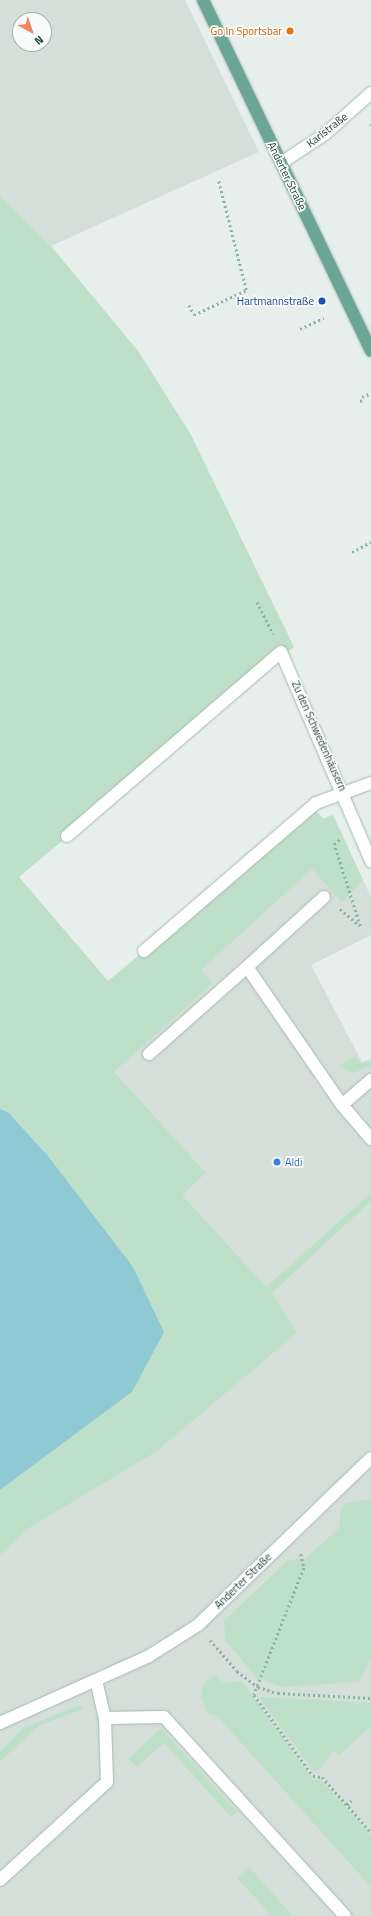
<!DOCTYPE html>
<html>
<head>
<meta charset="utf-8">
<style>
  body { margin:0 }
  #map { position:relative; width:371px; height:1916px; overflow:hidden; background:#e6efeb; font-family:"Titillium Web",sans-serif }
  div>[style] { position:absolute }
  .built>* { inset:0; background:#d4dfda }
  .green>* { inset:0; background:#bfe0c8 }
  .water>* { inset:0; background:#8ec9d4 }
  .path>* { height:2.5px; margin-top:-1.25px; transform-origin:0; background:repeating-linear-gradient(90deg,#86b3a5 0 2px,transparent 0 5px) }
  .roads { filter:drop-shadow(0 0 1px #a8b8b2) drop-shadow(0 0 1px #a8b8b2) }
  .minor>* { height:12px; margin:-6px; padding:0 6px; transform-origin:6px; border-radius:6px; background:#fff }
  .major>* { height:12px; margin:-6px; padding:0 6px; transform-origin:6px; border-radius:6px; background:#6aa596 }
  .dots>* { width:11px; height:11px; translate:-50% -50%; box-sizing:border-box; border:2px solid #f7fbf9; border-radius:50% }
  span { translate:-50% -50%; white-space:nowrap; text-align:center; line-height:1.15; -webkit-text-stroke:3.5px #f7fbf9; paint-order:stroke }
  .food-label { font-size:11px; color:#c56008 }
  .right { translate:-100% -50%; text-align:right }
  .street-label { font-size:11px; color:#24423a }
  .transit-label { font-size:11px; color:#164399 }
  .shop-label { font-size:11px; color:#366cbe }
  .left { translate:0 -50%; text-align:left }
  .north { position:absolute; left:12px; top:12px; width:40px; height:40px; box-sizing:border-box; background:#f7fbf9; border:1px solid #a3b1ad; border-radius:50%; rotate:140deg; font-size:11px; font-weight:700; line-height:16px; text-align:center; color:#24423a }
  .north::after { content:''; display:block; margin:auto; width:14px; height:18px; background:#f4845f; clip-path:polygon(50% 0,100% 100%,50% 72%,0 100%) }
</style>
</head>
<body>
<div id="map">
  <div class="built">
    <i style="clip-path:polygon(evenodd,0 0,185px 0,259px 152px,51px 246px,0 196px,0 0,20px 20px,44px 20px,44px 44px,20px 44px,20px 20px)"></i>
    <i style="clip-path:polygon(314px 809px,323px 819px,333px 815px,371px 897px,371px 935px,311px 965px,362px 1062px,371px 1059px,371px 1916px,0 1916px,0 1490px,132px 1392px,51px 1089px)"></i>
  </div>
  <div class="green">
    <i style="clip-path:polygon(0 196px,51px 246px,138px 351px,190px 433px,294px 647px,19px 877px,108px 981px,314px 809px,323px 819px,333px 815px,363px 880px,342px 902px,312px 869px,201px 970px,213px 983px,114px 1072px,206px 1173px,182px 1195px,266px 1287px,371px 1193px,371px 1201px,272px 1293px,297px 1333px,157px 1451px,27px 1529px,0 1555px,0 1490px,132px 1392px,83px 1206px,48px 1156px,8px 1112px,0 1109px)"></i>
    <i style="clip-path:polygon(355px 1056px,361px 1063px,371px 1061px,371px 1066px,353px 1073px,339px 1066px)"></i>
    <i style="clip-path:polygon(371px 1499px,371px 1658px,359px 1682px,282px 1687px,257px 1678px,225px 1640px,224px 1621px,288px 1560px,305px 1559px,339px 1528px,341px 1509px,346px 1503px)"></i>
    <i style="clip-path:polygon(215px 1675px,223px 1683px,242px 1681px,313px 1780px,321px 1780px,371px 1835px,371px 1887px,218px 1717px,207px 1713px,201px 1696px,204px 1683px)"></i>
    <i style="clip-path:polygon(259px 1697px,371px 1703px,371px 1730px,369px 1728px,339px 1755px,334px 1750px,319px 1770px,314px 1771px)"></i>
    <i style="clip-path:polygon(79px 1705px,84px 1709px,40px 1725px,0 1762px,0 1752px,23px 1728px)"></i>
    <i style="clip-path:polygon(161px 1728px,237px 1812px,231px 1817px,164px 1743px,137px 1767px,128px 1759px)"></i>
    <i style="clip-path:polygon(249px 1867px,293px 1916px,272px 1916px,237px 1878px)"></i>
  </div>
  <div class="water">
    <i style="clip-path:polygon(0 1109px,8px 1112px,48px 1156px,133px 1267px,164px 1332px,132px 1392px,0 1490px)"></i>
  </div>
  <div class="path">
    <i style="left:370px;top:124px;width:1px;rotate:45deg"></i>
    <i style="left:189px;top:305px;width:11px;rotate:63deg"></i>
    <i style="left:194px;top:315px;width:58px;rotate:-25.7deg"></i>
    <i style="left:246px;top:290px;width:114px;rotate:-104.2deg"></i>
    <i style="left:300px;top:329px;width:26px;rotate:-25deg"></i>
    <i style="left:362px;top:397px;width:10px;rotate:-24deg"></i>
    <i style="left:360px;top:401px;width:3px;rotate:-18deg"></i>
    <i style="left:352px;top:552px;width:21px;rotate:-28deg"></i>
    <i style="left:257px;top:602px;width:36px;rotate:63deg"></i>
    <i style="left:340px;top:909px;width:26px;rotate:40deg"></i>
    <i style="left:360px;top:926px;width:86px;rotate:-107.6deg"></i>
    <i style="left:334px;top:844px;width:8px;rotate:-40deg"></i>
    <i style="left:301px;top:1554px;width:14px;rotate:78deg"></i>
    <i style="left:304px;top:1568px;width:136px;rotate:111.5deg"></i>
    <i style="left:254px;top:1695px;width:100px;rotate:53.9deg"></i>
    <i style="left:313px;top:1776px;width:9px;rotate:6deg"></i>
    <i style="left:322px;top:1777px;width:74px;rotate:48.3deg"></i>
    <i style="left:210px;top:1640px;width:41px;rotate:48.9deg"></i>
    <i style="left:237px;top:1671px;width:26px;rotate:37deg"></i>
    <i style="left:258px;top:1687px;width:21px;rotate:17deg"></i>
    <i style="left:278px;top:1693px;width:93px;rotate:3.1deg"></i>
    <i style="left:347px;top:1805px;width:6px;rotate:-45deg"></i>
  </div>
  <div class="roads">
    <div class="minor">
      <i style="left:281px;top:163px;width:53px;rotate:-33.4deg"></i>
      <i style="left:325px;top:134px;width:62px;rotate:-41.7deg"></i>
      <i style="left:67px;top:836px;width:282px;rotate:-40.7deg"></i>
      <i style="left:281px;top:652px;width:228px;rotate:66.7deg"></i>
      <i style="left:324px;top:897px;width:104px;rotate:137.7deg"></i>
      <i style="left:247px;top:967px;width:168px;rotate:55.5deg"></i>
      <i style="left:342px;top:1105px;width:45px;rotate:49.5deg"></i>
      <i style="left:144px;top:951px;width:227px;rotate:-40.7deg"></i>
      <i style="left:316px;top:803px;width:59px;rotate:-20deg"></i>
      <i style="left:149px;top:1054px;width:131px;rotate:-41.6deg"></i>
      <i style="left:342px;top:1105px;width:38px;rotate:-41deg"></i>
      <i style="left:96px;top:1680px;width:39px;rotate:77deg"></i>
      <i style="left:105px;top:1718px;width:59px;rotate:-1deg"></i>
      <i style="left:164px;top:1717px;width:269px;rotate:47.7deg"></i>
      <i style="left:0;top:1723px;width:163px;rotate:-24.2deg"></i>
      <i style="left:149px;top:1656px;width:58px;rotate:-32.3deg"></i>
      <i style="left:198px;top:1625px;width:240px;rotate:-44deg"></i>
      <i style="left:0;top:1880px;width:145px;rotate:-42.5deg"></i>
      <i style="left:107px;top:1782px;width:64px;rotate:-91.8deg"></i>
    </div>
    <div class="major">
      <i style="left:203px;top:0;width:389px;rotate:64.4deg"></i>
    </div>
  </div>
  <div class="dots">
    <i style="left:290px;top:31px;background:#e8710a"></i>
    <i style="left:322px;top:301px;background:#1a4fb4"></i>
    <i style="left:277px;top:1162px;background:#3f7fe0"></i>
  </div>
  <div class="food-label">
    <span class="right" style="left:282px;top:31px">Go In Sportsbar</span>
  </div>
  <div class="street-label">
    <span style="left:327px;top:130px;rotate:-38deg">Karlstraße</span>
    <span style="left:287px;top:176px;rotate:64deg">Anderter Straße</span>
    <span style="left:319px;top:736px;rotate:66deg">Zu den Schwedenhäusern</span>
    <span style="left:243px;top:1581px;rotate:-44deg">Anderter Straße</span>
  </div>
  <div class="transit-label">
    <span class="right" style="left:314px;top:301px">Hartmannstraße</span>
  </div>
  <div class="shop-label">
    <span class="left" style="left:285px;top:1162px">Aldi</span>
  </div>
  <div class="north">N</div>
</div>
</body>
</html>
